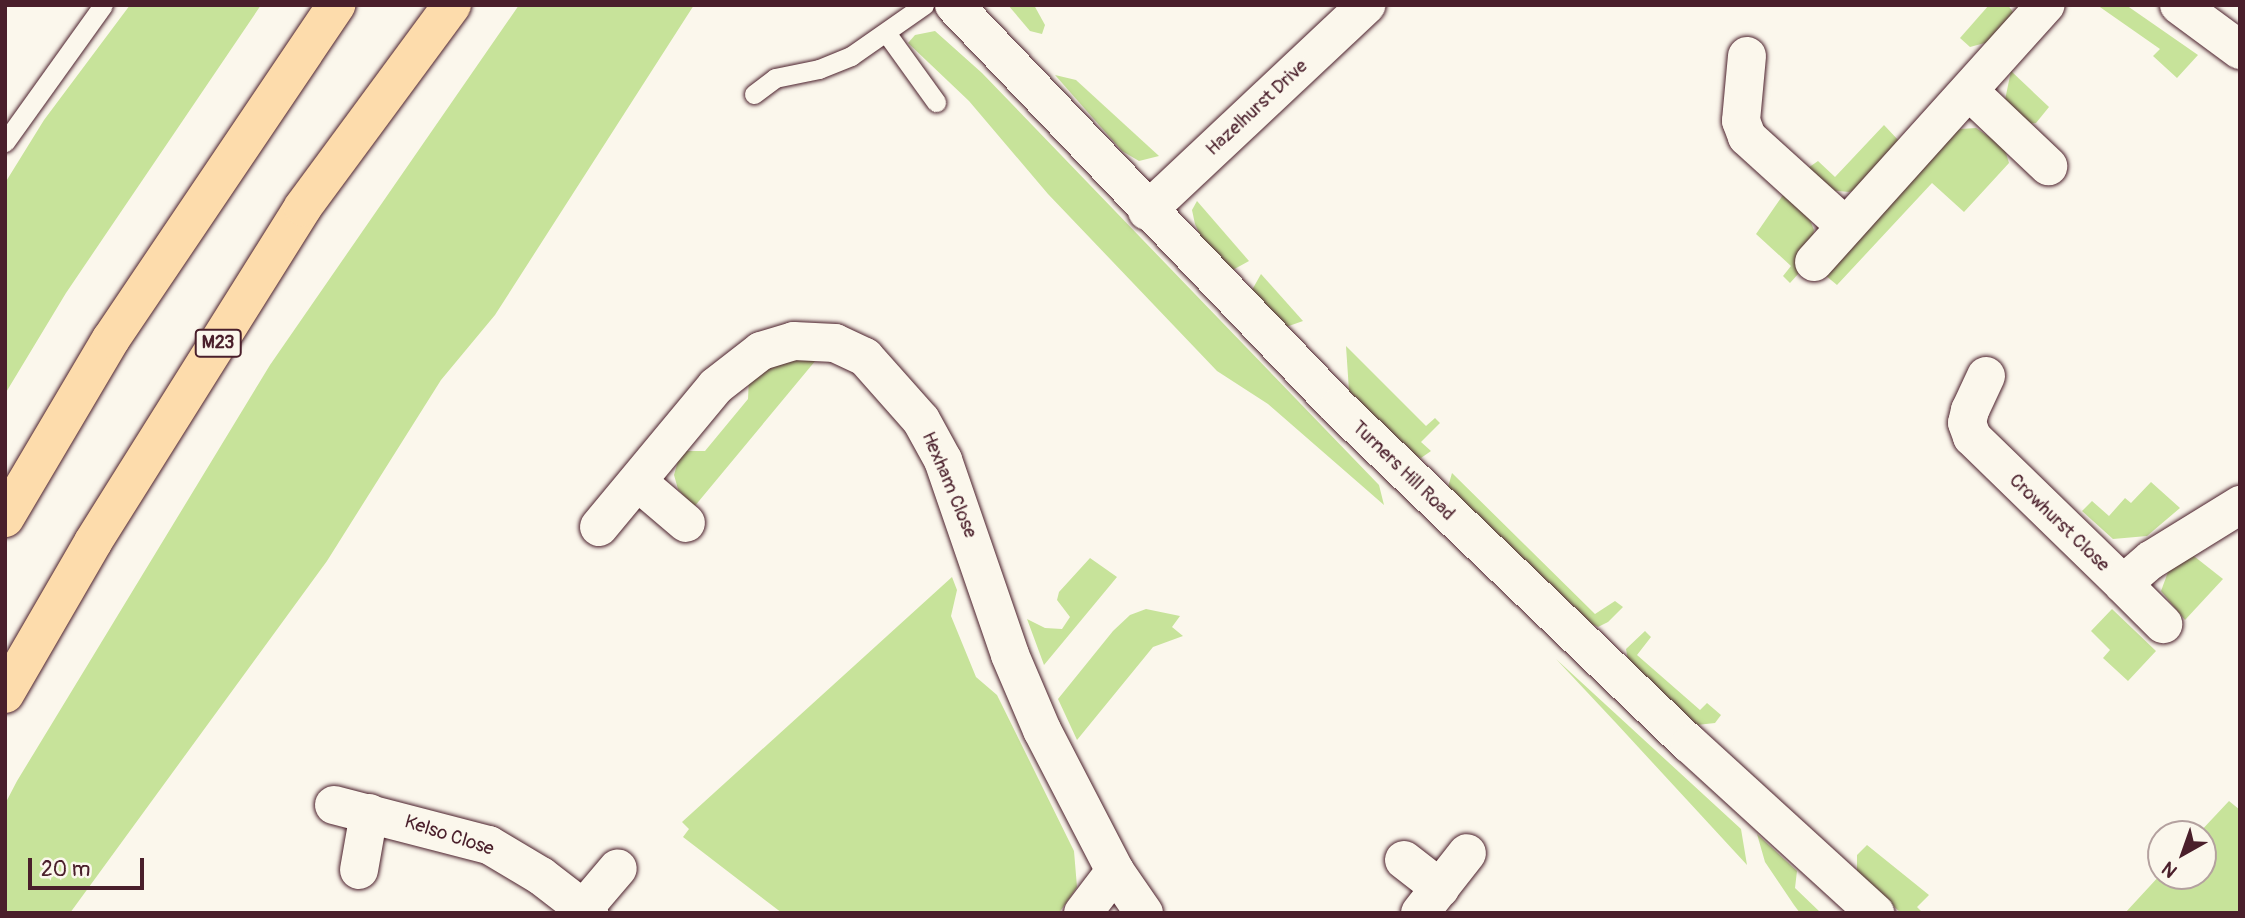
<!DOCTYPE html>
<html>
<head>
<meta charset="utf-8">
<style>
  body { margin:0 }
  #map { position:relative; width:2245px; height:918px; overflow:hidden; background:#fbf7ec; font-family:Pangolin,sans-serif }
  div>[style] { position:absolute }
  .green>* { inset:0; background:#c7e39a }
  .roads { filter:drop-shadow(0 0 2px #4a1f2b) drop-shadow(0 0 2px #4a1f2b) }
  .lane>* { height:19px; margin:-9.5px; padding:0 9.5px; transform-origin:9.5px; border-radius:9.5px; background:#fbf7ec }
  .street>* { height:38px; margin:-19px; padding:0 19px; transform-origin:19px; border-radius:19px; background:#fbf7ec }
  .secondary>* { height:38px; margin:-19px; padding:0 19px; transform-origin:19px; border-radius:19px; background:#fbf7ec }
  .highway>* { height:38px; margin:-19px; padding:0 19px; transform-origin:19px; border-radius:19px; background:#fddcac }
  span { translate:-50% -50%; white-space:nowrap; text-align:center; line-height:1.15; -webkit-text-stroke:5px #fbf7ec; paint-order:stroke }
  .shield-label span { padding:2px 5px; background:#fbf7ec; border:2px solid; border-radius:5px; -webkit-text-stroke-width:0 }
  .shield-label { font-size:18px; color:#4a1f2b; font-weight:700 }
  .street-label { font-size:19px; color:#4a1f2b }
  .frame { position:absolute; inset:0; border:7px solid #4a1f2b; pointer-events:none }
  .north { position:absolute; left:2147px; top:820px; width:70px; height:70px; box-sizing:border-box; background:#fbf7ec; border:2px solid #b4a19f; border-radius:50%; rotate:220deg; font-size:19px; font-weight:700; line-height:28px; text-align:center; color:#4a1f2b }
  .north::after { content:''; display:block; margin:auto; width:24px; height:32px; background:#4a1f2b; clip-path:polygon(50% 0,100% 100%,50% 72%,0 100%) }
  .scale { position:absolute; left:28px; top:858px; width:116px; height:32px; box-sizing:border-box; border:4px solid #4a1f2b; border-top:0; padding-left:9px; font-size:21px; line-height:24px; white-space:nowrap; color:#4a1f2b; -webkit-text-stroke:5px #fbf7ec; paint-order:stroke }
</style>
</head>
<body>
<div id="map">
  <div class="green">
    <i style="clip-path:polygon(130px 5px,261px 5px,66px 293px,5px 394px,5px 183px,44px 120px)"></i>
    <i style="clip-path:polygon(519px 5px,694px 5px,495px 315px,441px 380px,327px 561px,70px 913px,5px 913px,5px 804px,17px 781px,270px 365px)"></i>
    <i style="clip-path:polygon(1008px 5px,1034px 5px,1045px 25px,1042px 34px,1030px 31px)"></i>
    <i style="clip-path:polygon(1989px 5px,2008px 5px,2017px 18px,1996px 40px,1970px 47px,1960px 38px)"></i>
    <i style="clip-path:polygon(2097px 5px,2126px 5px,2198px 55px,2177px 78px,2153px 56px,2160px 49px)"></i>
    <i style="clip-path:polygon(935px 31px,982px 73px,1379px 485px,1384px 505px,1268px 404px,1217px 371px,1048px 194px,969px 101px,908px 43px,915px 35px)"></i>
    <i style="clip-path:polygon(2011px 71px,2049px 107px,2036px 123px,2028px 124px,2005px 100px)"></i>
    <i style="clip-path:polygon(1055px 75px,1076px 80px,1159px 156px,1139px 161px,1122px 151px)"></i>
    <i style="clip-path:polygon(1884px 125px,1900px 142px,1860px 188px,1849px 192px,1827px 190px,1805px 170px,1818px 161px,1835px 177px)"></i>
    <i style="clip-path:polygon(1976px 128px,2004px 147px,2009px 163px,1964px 212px,1932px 183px,1837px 285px,1825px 275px,1950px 137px,1960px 129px)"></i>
    <i style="clip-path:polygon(1785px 192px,1807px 213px,1814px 230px,1808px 263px,1790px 283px,1783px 276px,1791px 266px,1756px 234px)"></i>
    <i style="clip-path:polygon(1197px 201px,1249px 261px,1229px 272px,1205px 245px,1195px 224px,1192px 210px)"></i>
    <i style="clip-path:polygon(1261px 274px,1303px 321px,1286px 327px,1252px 290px)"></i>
    <i style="clip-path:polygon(1346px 346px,1426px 426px,1435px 418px,1440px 423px,1421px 442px,1431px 451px,1421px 458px,1411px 453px,1349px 391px)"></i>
    <i style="clip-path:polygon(779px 360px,816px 360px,694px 507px,678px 489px,674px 475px,678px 461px,685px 451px,705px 451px,748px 399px,749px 377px)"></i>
    <i style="clip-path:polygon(1452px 473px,1595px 614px,1615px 601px,1623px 607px,1608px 622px,1598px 627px,1592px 624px,1448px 487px)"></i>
    <i style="clip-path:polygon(2151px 482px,2180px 508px,2147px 536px,2113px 539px,2082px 511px,2092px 501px,2109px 516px,2125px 498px,2131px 503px)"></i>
    <i style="clip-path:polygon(2190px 553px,2223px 579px,2185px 620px,2161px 591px,2168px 572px)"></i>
    <i style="clip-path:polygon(1090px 558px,1117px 577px,1044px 665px,1027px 619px,1045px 628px,1062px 629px,1070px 617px,1057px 600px,1059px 592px)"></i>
    <i style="clip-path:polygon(952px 577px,957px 590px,951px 616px,976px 677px,997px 695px,1074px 851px,1077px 887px,1059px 913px,782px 913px,683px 837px,689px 829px,682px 822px)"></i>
    <i style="clip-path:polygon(1146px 609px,1180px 616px,1172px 627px,1183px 636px,1153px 647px,1077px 740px,1058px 699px,1113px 631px,1130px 615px)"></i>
    <i style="clip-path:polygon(2112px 609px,2156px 651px,2128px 681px,2103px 658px,2110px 650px,2091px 631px)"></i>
    <i style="clip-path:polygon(1645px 631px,1651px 637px,1637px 655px,1700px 710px,1707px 703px,1721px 715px,1715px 723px,1697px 725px,1628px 660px,1626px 649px)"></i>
    <i style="clip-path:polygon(1556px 659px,1741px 829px,1747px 865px,1616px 723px)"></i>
    <i style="clip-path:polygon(2229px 801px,2240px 810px,2240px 913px,2125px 913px,2161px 874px,2203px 876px,2203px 834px,2198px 834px)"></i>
    <i style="clip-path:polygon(1757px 834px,1797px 871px,1795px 888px,1821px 913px,1800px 913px,1794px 905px,1765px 862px)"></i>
    <i style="clip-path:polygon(1867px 845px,1929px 895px,1917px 907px,1923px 913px,1901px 913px,1857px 873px,1857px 855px)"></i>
  </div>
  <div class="roads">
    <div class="lane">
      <i style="left:887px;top:34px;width:84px;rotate:54.2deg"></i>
      <i style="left:754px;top:94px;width:26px;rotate:-37deg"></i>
      <i style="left:775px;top:78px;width:45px;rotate:-11.6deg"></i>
      <i style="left:819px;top:69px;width:35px;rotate:-22deg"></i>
      <i style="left:851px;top:56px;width:89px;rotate:-34.9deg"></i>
      <i style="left:5px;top:142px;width:168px;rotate:-54.4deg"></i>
    </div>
    <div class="street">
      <i style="left:2179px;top:5px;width:76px;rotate:36.4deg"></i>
      <i style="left:1747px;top:56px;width:65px;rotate:95.3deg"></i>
      <i style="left:1741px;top:121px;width:17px;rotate:69deg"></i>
      <i style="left:1747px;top:137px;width:132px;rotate:42.2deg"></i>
      <i style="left:1970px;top:92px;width:108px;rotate:43.5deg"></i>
      <i style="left:1147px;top:211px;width:301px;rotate:-43.2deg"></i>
      <i style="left:1814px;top:262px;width:346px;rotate:-48deg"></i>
      <i style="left:1986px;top:376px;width:38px;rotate:115deg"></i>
      <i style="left:1970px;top:410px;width:13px;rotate:103deg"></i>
      <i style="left:1967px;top:423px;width:15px;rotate:70deg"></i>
      <i style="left:1972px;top:437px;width:211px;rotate:44.2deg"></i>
      <i style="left:2123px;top:584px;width:37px;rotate:-41deg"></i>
      <i style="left:2151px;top:560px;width:105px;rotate:-31.7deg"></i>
      <i style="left:638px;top:482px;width:63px;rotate:40.5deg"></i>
      <i style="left:599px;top:527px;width:183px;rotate:-50.3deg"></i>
      <i style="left:716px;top:386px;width:57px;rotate:-37.9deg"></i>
      <i style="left:761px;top:351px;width:34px;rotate:-17deg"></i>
      <i style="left:794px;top:341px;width:41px;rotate:2.8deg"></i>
      <i style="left:835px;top:343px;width:33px;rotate:25deg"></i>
      <i style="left:865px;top:357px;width:84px;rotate:48.4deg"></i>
      <i style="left:921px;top:420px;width:46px;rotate:61.2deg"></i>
      <i style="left:943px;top:460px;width:206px;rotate:71deg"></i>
      <i style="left:1010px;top:655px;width:82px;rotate:66.9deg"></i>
      <i style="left:1042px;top:730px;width:159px;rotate:62.6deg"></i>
      <i style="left:1115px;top:871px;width:51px;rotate:55.4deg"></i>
      <i style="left:2123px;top:584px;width:57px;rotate:45deg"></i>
      <i style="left:334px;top:805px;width:160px;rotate:14.5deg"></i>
      <i style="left:489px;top:845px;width:61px;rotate:30.8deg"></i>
      <i style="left:541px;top:876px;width:61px;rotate:37.6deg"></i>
      <i style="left:1404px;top:860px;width:46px;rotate:37.9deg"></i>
      <i style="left:359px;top:870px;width:58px;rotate:-80deg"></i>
      <i style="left:584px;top:908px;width:52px;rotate:-49.6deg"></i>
      <i style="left:1083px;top:913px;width:53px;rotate:-52.7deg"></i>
      <i style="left:1420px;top:913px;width:76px;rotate:-51.9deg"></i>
    </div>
    <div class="secondary">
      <i style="left:954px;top:5px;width:556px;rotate:46.31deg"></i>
      <i style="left:1338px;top:407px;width:487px;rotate:43.8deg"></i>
      <i style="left:1690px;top:744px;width:251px;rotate:42.4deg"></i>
    </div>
    <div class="highway">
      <i style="left:5px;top:518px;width:208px;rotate:-59.4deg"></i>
      <i style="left:111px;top:339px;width:403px;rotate:-56deg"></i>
      <i style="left:5px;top:694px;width:176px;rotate:-59.9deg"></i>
      <i style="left:93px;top:542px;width:395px;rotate:-57.9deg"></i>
      <i style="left:303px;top:207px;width:251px;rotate:-53.6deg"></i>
    </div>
  </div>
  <div class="shield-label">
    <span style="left:218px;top:343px">M23</span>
  </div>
  <div class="street-label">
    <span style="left:1257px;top:108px;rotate:-43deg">Hazelhurst Drive</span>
    <span style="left:1403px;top:471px;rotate:44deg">Turners Hill Road</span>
    <span style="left:949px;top:485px;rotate:67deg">Hexham Close</span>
    <span style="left:2059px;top:523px;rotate:44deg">Crowhurst Close</span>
    <span style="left:449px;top:836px;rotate:18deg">Kelso Close</span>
  </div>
  <div class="frame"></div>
  <div class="north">N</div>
  <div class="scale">20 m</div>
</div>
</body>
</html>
